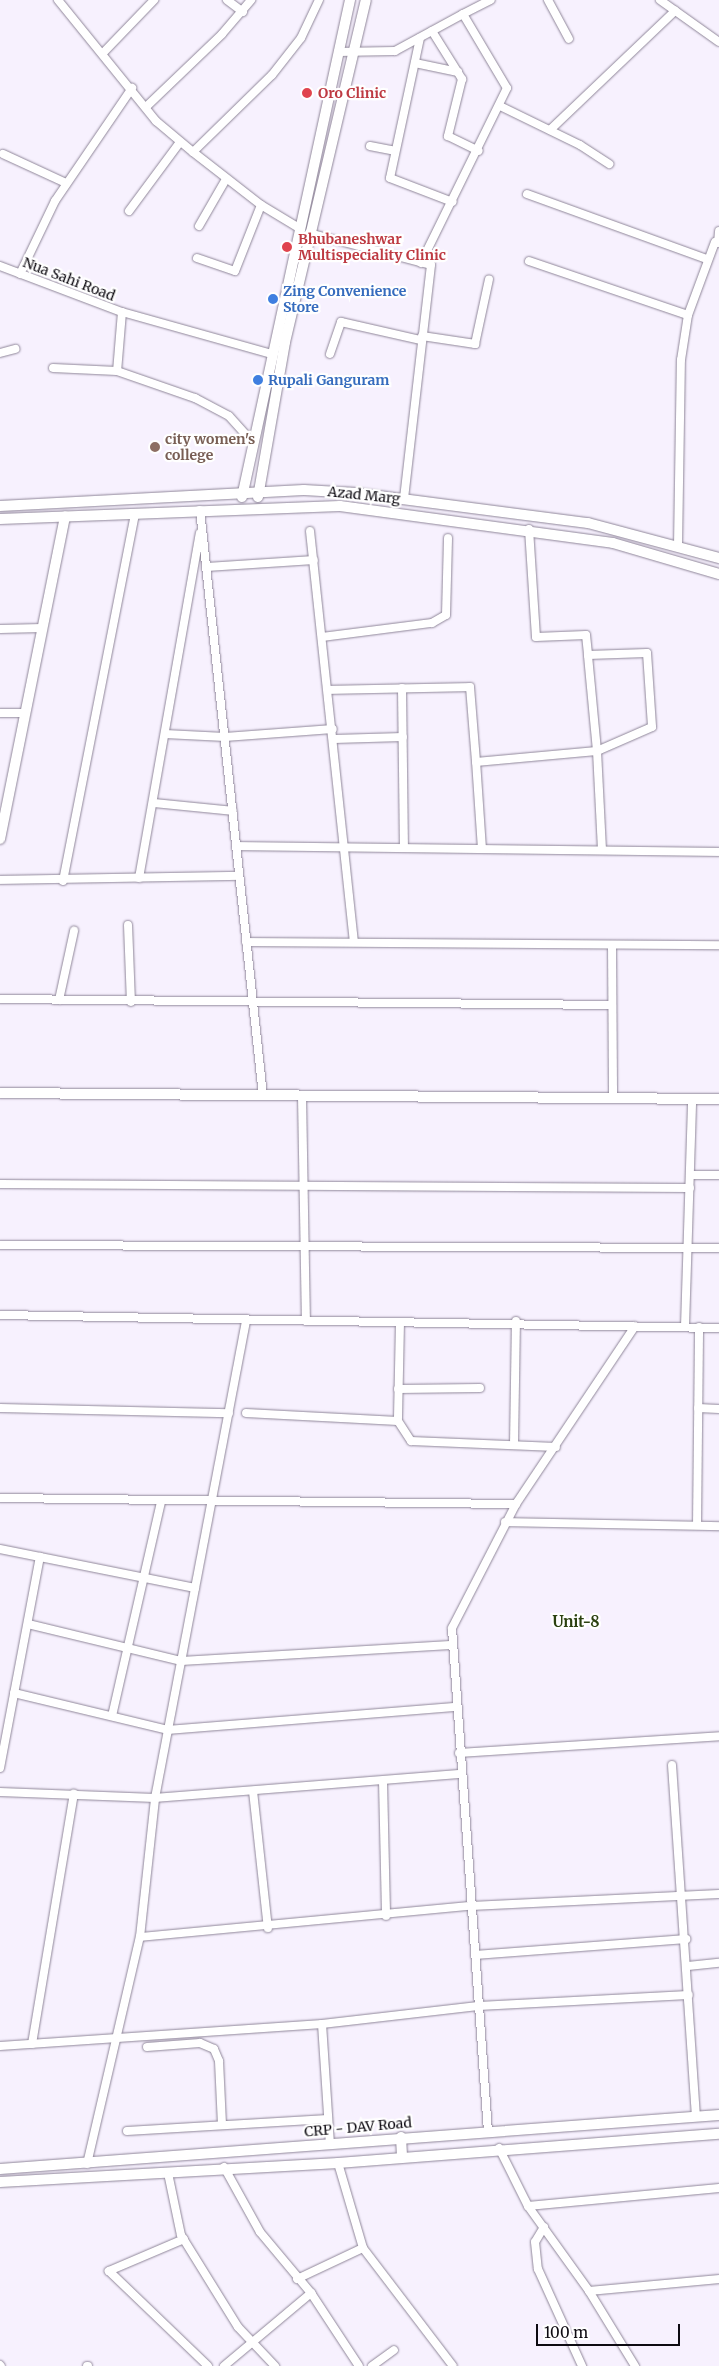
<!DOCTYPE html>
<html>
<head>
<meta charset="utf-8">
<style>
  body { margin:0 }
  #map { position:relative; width:719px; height:2366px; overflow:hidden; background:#f7f1fe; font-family:Merriweather,serif }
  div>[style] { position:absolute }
  .roads { filter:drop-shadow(0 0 1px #8f8699) drop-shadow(0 0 1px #8f8699) }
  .minor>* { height:8px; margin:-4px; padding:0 4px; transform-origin:4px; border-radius:4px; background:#fff }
  .tertiary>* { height:10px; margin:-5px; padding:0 5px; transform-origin:5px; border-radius:5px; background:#fff }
  .dots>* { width:14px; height:14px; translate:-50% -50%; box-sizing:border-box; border:2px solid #fff; border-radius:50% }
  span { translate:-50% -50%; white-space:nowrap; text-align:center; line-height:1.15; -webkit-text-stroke:4.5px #fff; paint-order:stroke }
  .health-label { font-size:14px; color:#be3a42; font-weight:700 }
  .left { translate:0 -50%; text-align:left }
  .street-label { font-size:14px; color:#0d0a11 }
  .shop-label { font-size:14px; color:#366cbe; font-weight:700 }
  .education-label { font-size:14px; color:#785e54; font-weight:700 }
  .neighbourhood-label { font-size:15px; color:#2c4210; font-weight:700 }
  .scale { position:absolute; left:536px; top:2324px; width:144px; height:22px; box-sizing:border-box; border:2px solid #0d0a11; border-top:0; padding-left:6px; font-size:15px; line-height:18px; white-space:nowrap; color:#0d0a11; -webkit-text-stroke:4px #fff; paint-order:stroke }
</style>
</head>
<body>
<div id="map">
  <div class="roads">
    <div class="minor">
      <i style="left:58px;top:0;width:156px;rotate:51deg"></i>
      <i style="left:156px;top:121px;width:48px;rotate:40deg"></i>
      <i style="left:193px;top:152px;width:110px;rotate:-44.3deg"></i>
      <i style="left:272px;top:75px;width:47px;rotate:-51.9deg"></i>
      <i style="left:301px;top:38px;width:42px;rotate:-64.7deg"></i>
      <i style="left:227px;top:0;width:20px;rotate:37deg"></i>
      <i style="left:548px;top:0;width:44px;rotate:61.7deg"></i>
      <i style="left:660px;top:0;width:72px;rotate:35.4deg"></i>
      <i style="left:463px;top:14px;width:31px;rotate:-27deg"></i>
      <i style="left:432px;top:31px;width:57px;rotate:58deg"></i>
      <i style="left:462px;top:79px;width:59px;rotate:103.8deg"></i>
      <i style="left:448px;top:136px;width:34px;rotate:26deg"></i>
      <i style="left:420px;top:38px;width:143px;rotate:102.1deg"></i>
      <i style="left:390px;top:178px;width:67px;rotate:20.9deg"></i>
      <i style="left:338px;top:52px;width:57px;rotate:-1deg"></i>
      <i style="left:395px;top:51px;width:77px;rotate:-28.6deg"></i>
      <i style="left:463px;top:14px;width:86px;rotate:59.3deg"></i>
      <i style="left:507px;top:88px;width:195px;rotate:116.2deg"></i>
      <i style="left:103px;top:53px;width:74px;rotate:-46.1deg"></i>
      <i style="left:415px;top:63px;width:44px;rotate:11.8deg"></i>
      <i style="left:147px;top:106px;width:104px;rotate:-43.8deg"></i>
      <i style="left:222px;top:34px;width:45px;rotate:-49.5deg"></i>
      <i style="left:500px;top:106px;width:89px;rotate:26deg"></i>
      <i style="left:580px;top:145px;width:35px;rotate:33deg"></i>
      <i style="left:550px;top:130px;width:173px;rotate:-43.6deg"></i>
      <i style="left:370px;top:146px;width:25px;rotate:11deg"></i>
      <i style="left:193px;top:152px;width:86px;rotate:37.9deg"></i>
      <i style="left:261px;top:205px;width:44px;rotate:31.2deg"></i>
      <i style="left:3px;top:154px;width:69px;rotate:24.7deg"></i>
      <i style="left:527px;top:194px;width:191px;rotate:19.9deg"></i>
      <i style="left:129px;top:211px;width:86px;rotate:-53.5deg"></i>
      <i style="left:199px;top:226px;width:54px;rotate:-60.1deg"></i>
      <i style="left:309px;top:233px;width:126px;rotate:14.7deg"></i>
      <i style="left:431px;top:265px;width:236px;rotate:96.6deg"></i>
      <i style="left:718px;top:243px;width:12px;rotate:-85deg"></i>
      <i style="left:197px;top:258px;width:40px;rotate:18.9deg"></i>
      <i style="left:235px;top:271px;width:71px;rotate:-68.5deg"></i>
      <i style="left:529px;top:261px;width:168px;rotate:18.8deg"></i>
      <i style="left:0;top:266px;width:130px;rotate:20.7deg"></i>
      <i style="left:122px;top:312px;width:59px;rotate:94.8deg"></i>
      <i style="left:117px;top:371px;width:83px;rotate:19.1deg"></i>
      <i style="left:195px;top:398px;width:38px;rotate:28deg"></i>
      <i style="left:229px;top:416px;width:36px;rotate:48deg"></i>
      <i style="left:20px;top:274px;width:81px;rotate:-64.4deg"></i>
      <i style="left:55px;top:201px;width:137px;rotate:-55.7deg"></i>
      <i style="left:122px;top:312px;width:155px;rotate:15.7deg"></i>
      <i style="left:422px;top:336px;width:54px;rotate:8.6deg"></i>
      <i style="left:475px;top:344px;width:66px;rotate:-77.8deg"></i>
      <i style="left:0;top:353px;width:16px;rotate:-15deg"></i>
      <i style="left:330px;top:354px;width:34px;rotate:-71deg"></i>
      <i style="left:341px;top:322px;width:82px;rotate:12.7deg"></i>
      <i style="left:53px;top:368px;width:64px;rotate:2.7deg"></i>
      <i style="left:200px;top:510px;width:589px;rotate:83.86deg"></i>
      <i style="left:529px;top:529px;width:108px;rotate:86.3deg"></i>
      <i style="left:536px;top:637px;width:50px;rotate:-2.3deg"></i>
      <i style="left:586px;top:635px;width:20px;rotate:84deg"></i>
      <i style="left:588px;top:655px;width:59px;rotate:-1.9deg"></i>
      <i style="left:647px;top:653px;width:74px;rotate:86.1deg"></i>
      <i style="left:652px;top:727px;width:60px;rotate:156.4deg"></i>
      <i style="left:597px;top:751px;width:99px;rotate:87.1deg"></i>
      <i style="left:310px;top:531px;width:412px;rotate:83.9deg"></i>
      <i style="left:678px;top:546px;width:186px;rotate:-89.1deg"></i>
      <i style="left:681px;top:360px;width:46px;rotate:-81.2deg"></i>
      <i style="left:688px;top:315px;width:78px;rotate:-69.7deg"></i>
      <i style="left:207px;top:567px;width:107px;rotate:-3.7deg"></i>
      <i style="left:0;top:629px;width:42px;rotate:-1.4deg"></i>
      <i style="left:322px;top:637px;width:111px;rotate:-7.3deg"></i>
      <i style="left:432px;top:623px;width:16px;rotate:-30deg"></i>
      <i style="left:446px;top:615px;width:77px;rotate:-88.5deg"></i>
      <i style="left:402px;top:688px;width:160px;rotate:89.3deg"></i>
      <i style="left:328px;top:690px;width:142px;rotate:-1.2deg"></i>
      <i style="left:470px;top:687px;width:75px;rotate:85.4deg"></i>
      <i style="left:0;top:713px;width:25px"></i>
      <i style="left:165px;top:734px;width:60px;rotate:2.9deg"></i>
      <i style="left:225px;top:737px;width:108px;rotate:-4.2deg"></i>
      <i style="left:334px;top:739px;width:69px;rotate:-1.7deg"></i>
      <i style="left:153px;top:803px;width:80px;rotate:5.7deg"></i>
      <i style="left:236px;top:846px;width:483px;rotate:0.7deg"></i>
      <i style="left:482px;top:849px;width:87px;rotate:-93.9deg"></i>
      <i style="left:476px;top:762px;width:121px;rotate:-5.2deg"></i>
      <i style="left:597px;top:751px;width:96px;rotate:-95.4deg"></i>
      <i style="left:139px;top:878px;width:350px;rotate:-80deg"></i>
      <i style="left:0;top:880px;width:239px;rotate:-1deg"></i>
      <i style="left:63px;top:881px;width:375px;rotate:-78.9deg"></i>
      <i style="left:128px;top:925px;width:77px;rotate:87.8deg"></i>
      <i style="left:246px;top:942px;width:473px;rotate:0.4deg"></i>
      <i style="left:612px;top:945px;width:154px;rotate:89.6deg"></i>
      <i style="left:0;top:999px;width:612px;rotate:0.56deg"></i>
      <i style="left:59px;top:1000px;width:71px;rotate:-77.7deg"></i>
      <i style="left:302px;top:1096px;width:225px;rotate:89deg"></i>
      <i style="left:690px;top:1175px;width:29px"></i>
      <i style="left:0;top:1184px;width:690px;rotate:0.33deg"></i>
      <i style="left:0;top:1245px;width:719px;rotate:0.24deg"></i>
      <i style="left:0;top:1315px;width:719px;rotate:1.04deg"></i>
      <i style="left:400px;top:1322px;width:99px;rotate:91.2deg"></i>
      <i style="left:398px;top:1421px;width:24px;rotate:57deg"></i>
      <i style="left:411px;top:1441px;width:145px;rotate:2.4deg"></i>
      <i style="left:685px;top:1327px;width:227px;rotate:-88.2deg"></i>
      <i style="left:398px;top:1389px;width:82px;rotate:-0.7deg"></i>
      <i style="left:0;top:1408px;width:229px;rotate:1.3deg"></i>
      <i style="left:698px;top:1408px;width:21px;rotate:3deg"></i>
      <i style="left:246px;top:1413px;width:152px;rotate:3deg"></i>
      <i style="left:514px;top:1445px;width:124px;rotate:-89.1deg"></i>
      <i style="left:0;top:1498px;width:516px;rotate:0.67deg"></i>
      <i style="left:505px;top:1522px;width:214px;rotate:1.1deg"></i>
      <i style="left:697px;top:1525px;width:198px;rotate:-89.4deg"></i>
      <i style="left:0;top:1549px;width:199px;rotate:11.3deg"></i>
      <i style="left:28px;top:1624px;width:157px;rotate:13.6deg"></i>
      <i style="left:181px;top:1661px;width:270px;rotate:-3.4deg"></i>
      <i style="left:14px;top:1693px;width:158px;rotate:13.5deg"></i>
      <i style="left:168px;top:1730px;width:289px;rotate:-4.6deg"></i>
      <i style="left:112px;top:1716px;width:220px;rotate:-77.1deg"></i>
      <i style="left:459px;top:1753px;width:261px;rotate:-3.7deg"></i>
      <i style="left:672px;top:1765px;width:352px;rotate:86.1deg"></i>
      <i style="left:0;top:1768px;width:215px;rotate:-79.3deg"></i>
      <i style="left:383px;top:1781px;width:135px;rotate:88.7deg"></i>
      <i style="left:253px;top:1791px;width:138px;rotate:83.8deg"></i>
      <i style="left:0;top:1792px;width:155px;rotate:2.2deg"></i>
      <i style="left:155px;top:1798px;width:307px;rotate:-4.5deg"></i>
      <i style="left:140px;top:1937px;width:332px;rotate:-5.4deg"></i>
      <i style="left:471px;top:1906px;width:248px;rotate:-2.8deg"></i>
      <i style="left:475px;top:1955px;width:212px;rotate:-4.3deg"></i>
      <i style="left:688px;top:1966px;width:31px;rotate:-6deg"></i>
      <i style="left:322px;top:2024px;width:119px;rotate:86.2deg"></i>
      <i style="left:32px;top:2044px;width:254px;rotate:-80.5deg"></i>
      <i style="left:0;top:2046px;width:323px;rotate:-3.9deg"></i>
      <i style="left:322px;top:2024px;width:157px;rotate:-6.6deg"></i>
      <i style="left:478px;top:2006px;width:211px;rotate:-3deg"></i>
      <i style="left:147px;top:2047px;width:53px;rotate:-4.3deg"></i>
      <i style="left:200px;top:2043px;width:15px;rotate:23deg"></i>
      <i style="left:214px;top:2049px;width:13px;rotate:67deg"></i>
      <i style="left:219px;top:2061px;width:64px;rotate:87.3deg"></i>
      <i style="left:127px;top:2131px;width:201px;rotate:-3.4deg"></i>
      <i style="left:488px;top:2132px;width:505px;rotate:-94.09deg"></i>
      <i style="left:452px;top:1628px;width:140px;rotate:-62.7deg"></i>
      <i style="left:516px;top:1504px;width:214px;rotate:-56.2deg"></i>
      <i style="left:499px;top:2148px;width:65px;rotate:63.4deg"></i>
      <i style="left:528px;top:2206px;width:105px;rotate:54.3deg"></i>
      <i style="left:338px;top:2163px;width:89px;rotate:73.6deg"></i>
      <i style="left:363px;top:2248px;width:148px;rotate:52.7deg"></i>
      <i style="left:87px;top:2164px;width:233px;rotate:-76.9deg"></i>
      <i style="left:140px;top:1937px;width:140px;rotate:-83.8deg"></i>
      <i style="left:155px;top:1798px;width:487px;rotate:-79.2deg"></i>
      <i style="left:224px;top:2167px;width:74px;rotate:61deg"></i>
      <i style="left:260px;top:2232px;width:80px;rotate:50.1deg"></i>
      <i style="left:311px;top:2293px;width:87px;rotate:56.7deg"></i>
      <i style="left:168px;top:2173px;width:63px;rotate:78.2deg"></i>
      <i style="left:181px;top:2235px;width:108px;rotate:58.2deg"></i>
      <i style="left:238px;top:2327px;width:54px;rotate:46.5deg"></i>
      <i style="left:528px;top:2206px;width:192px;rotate:-5.4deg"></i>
      <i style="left:544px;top:2227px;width:17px;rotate:121deg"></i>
      <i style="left:535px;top:2242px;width:27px;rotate:84deg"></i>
      <i style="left:538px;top:2269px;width:107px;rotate:65.6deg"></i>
      <i style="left:184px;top:2239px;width:82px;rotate:156.9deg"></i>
      <i style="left:109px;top:2271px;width:137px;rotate:43.8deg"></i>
      <i style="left:297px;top:2279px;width:73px;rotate:-25.2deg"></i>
      <i style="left:0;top:2365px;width:1px;rotate:45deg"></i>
      <i style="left:87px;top:2366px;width:1px"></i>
      <i style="left:224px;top:2366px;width:114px;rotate:-40deg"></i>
      <i style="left:372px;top:2366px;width:27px;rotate:-36deg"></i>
      <i style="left:635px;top:2366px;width:88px;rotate:-121.5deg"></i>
      <i style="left:589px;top:2291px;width:131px;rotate:-5.3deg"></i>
    </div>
    <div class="tertiary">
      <i style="left:242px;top:497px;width:509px;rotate:-77.74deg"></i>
      <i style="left:258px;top:497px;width:157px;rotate:-80.1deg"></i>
      <i style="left:285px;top:342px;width:351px;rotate:-76.7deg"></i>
      <i style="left:0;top:506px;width:304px;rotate:-3deg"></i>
      <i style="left:304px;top:490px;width:52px;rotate:3.3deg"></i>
      <i style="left:356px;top:493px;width:234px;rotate:7.4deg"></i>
      <i style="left:588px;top:523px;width:136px;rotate:15deg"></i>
      <i style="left:0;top:519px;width:340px;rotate:-2.2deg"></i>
      <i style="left:340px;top:506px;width:275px;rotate:7.7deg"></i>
      <i style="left:613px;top:543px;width:110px;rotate:16.3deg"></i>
      <i style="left:0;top:839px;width:329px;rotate:-78.6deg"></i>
      <i style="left:0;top:1093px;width:719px;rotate:0.48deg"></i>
      <i style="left:401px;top:2137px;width:20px;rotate:87deg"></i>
      <i style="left:0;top:2169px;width:721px;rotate:-4.3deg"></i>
      <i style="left:0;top:2182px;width:339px;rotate:-3.2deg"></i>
      <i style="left:338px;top:2163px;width:382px;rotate:-4.4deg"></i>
    </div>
  </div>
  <div class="dots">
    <i style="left:307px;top:93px;background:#e0444e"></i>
    <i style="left:287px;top:247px;background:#e0444e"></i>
    <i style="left:273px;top:299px;background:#3f7fe0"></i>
    <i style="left:258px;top:380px;background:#3f7fe0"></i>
    <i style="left:155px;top:447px;background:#8d6e63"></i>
  </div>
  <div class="health-label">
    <span class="left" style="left:318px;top:93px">Oro Clinic</span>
    <span class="left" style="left:298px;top:247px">Bhubaneshwar<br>Multispeciality Clinic</span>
  </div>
  <div class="street-label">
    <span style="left:69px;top:279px;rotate:21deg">Nua Sahi Road</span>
    <span style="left:364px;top:495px;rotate:6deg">Azad Marg</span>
    <span style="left:358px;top:2127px;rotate:-5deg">CRP - DAV Road</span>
  </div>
  <div class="shop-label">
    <span class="left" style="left:283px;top:299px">Zing Convenience<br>Store</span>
    <span class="left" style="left:268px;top:380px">Rupali Ganguram</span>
  </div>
  <div class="education-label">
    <span class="left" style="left:165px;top:447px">city women's<br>college</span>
  </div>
  <div class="neighbourhood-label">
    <span style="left:576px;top:1622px">Unit-8</span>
  </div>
  <div class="scale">100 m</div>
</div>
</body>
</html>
